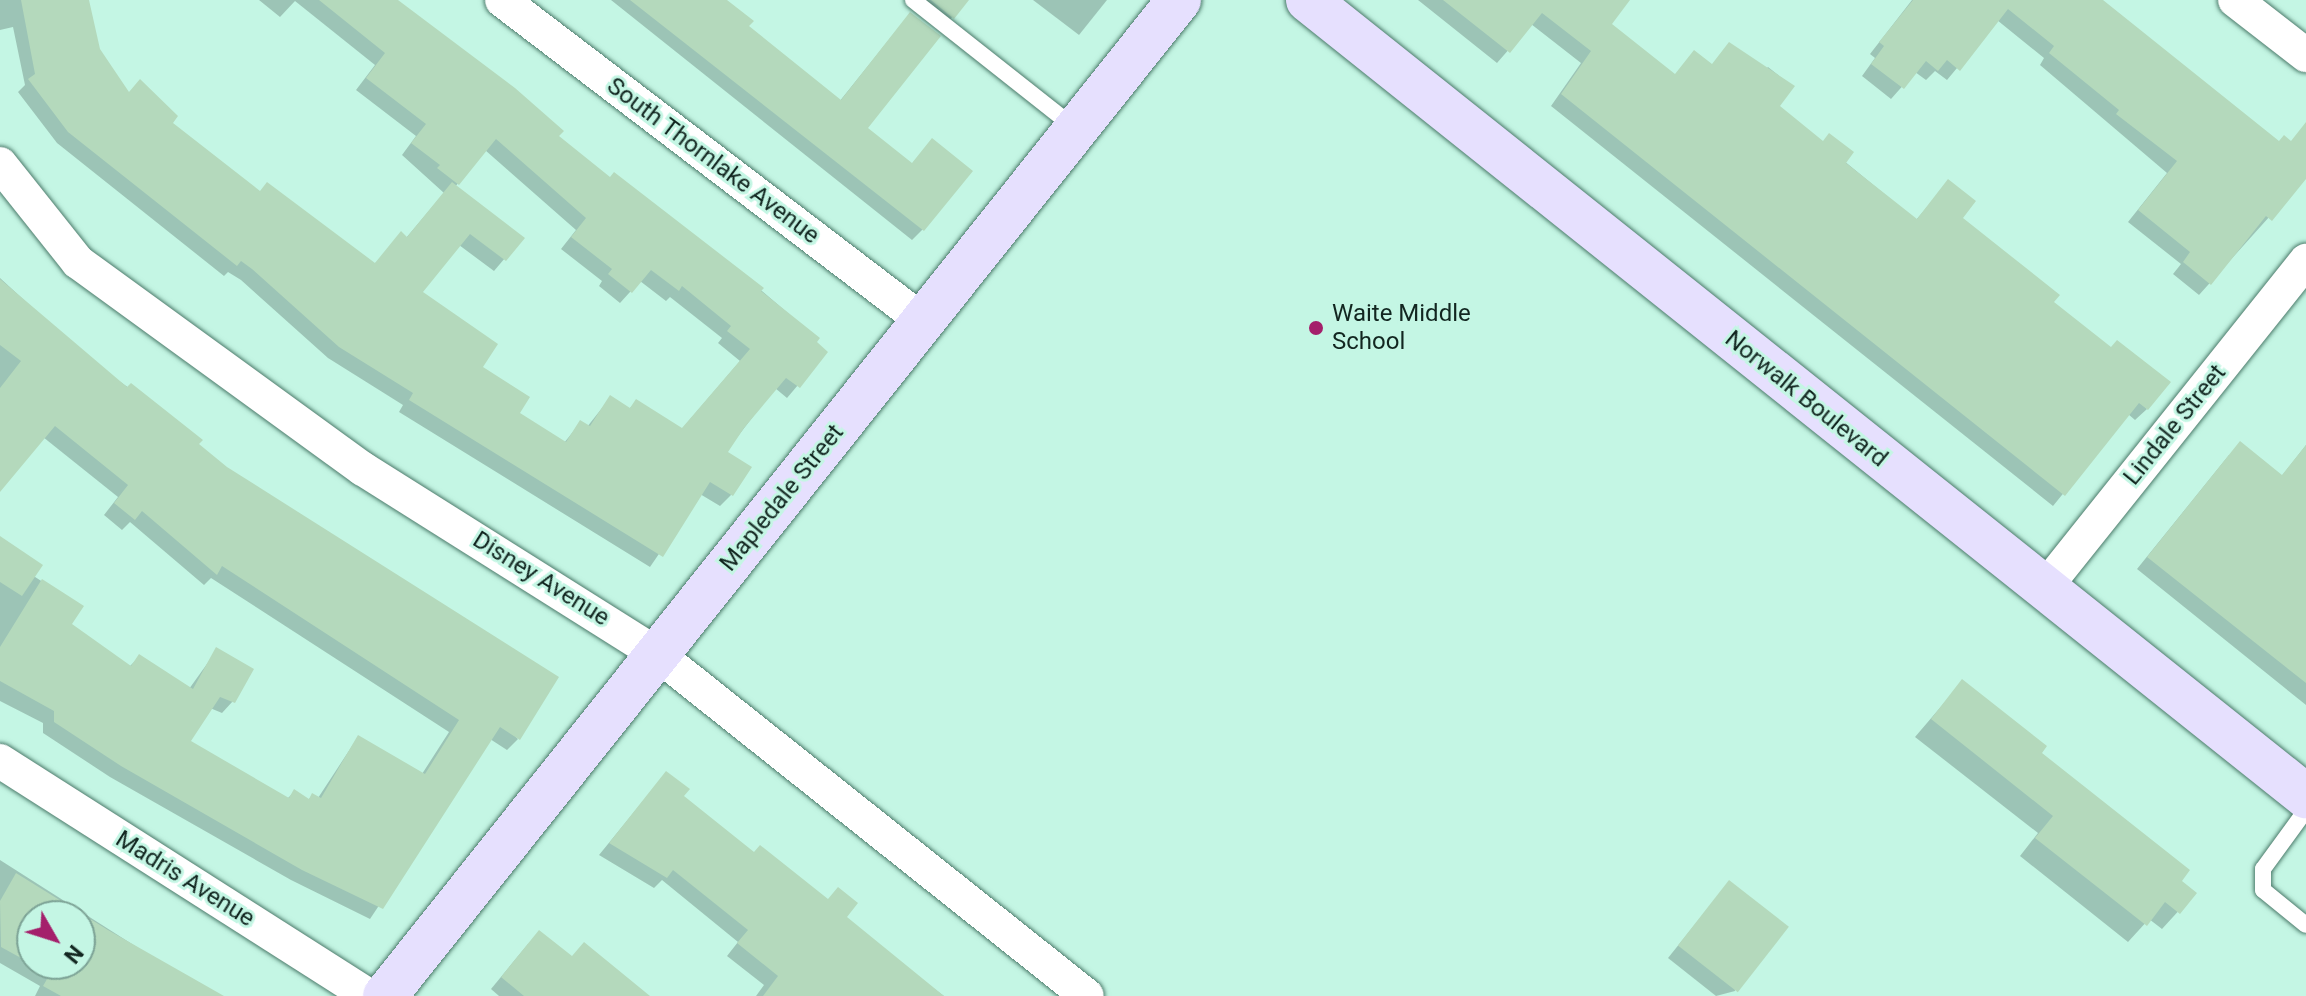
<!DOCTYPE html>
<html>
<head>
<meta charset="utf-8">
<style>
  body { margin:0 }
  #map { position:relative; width:2306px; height:996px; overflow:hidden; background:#c4f6e4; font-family:Roboto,sans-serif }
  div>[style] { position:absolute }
  .shadow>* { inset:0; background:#0003 }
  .building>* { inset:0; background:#b4d9bc; transform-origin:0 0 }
  .roads { filter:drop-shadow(0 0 2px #4c7b6b) drop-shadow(0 0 2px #4c7b6b) }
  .lane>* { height:16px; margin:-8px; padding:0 8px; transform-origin:8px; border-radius:8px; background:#fff }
  .street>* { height:34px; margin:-17px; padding:0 17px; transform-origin:17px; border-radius:17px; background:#fff }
  .secondary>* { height:44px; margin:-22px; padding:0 22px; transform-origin:22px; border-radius:22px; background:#e6e0fe }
  .dots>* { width:22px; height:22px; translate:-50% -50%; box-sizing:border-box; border:4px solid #c4f6e4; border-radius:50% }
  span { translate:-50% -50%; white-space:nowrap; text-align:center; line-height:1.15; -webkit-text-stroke:6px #c4f6e4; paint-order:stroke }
  .street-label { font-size:24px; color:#122620 }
  .poi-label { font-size:24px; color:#122620 }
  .left { translate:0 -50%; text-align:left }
  .north { position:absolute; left:16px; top:900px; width:80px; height:80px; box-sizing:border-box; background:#c4f6e4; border:2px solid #7da396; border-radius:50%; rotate:129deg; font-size:22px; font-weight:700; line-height:32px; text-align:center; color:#122620 }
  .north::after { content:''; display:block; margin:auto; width:28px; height:36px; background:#a41f6b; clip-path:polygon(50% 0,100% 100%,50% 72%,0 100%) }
</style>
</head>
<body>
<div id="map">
  <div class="shadow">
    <i style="clip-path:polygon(evenodd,0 0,86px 0,98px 50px,128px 93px,259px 193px,374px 264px,406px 238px,444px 193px,402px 155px,416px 136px,356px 90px,375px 65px,295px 1px,280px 17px,259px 0,396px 0,609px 179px,728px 262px,817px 338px,814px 342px,826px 352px,787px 398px,775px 388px,725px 453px,731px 495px,720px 506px,700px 494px,650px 567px,399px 412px,403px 405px,328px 358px,241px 280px,228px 272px,224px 276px,57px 143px,18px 92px,25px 85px,13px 27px,0 30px,0 0,485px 150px,576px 230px,561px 249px,602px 281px,599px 286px,620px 303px,640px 281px,666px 301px,670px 297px,722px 338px,718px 343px,740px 361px,681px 430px,637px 401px,629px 409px,610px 398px,587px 427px,580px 423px,564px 443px,518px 414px,421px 292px,459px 245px,494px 271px,522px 238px,455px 187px,485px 150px)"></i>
    <i style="clip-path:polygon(611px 0,707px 0,839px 102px,900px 26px,866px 128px,911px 165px,932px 141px,923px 229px,912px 240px)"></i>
    <i style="clip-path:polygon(921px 0,968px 0,942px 28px)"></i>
    <i style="clip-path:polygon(1033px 0,1107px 0,1079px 35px)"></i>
    <i style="clip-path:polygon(1418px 0,1628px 0,1609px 25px,1674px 75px,1711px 65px,1763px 72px,1768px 67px,1793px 87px,1777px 106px,1916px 220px,1948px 182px,1960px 219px,2052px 303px,2147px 409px,2135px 420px,2128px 414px,2053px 506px,1551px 106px,1581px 63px,1531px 24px,1497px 63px)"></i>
    <i style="clip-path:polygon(1912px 0,2092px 0,2306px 164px,2306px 176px,2199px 295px,2173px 274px,2181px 264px,2128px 222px,2167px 173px,2040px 65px,2044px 58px,1997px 20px,1947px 80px,1935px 71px,1926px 80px,1915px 72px,1891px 99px,1862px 76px,1875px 58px,1870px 54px)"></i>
    <i style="clip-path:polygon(0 278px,85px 356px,200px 440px,197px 444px,518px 739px,507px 750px,490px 739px,370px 919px,291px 880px,110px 777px,43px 733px,43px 723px,0 701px,0 554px,81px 607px,69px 624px,129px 667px,139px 657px,189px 689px,217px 650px,233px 701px,222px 713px,210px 708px,188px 743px,287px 799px,294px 792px,308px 800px,313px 795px,318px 798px,358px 737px,422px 774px,449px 732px,211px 578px,204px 585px,130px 522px,122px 530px,104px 515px,118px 497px,43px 437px,0 488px)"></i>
    <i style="clip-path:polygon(2306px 445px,2306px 705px,2137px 569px,2229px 455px,2281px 477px)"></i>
    <i style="clip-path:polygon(1962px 682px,2194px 894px,2162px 929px,2149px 919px,2128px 942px,2020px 856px,2038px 833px,1915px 737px)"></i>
    <i style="clip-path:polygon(666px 773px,682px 796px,753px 854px,944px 996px,756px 996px,764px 985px,727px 956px,738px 942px,662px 880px,654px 888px,599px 855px)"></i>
    <i style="clip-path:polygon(evenodd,0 860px,190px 981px,215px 996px,35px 996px,40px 986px,0 963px,0 860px,32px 916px,80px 916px,80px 964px,32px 964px,32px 916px)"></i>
    <i style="clip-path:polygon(1729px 882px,1735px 991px,1716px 996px,1668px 958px)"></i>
    <i style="clip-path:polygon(528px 944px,571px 958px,646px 996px,499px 996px,491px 989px)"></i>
  </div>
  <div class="building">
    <i style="clip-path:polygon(21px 0,89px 0,100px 49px,129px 92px,140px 79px,178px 116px,173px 123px,260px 191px,267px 182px,375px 263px,401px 231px,407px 237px,452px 182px,525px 238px,506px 261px,470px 234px,423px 292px,498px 344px,483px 367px,530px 397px,520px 413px,566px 442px,580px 420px,590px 426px,610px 395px,630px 408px,636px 399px,682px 428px,750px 349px,727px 331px,731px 326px,682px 286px,679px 291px,651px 270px,632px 293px,608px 274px,612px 269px,571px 237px,586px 218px,496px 139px,459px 185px,437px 168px,440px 165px,411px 143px,426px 124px,366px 78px,385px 53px,319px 0,398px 0,515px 88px,564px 131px,559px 136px,610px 177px,614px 172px,764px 288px,761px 291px,820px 338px,817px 342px,828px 352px,800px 388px,786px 378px,744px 428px,728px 452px,752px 467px,733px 496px,710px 482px,663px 557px,409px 400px,413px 393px,339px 347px,252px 269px,241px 261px,237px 266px,68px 132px,28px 79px,35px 74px)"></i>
    <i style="clip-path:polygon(630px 0,727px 0,754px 21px,749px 26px,841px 100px,910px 12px,941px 36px,868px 128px,912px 163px,932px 138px,973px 171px,924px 231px)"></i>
    <i style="clip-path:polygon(931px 0,969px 0,954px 19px)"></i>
    <i style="clip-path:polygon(1443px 0,1630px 0,1612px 24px,1675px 74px,1694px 50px,1712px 64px,1729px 42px,1795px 86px,1780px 106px,1823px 141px,1829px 133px,1854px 152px,1846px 163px,1917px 219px,1948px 179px,1976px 201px,1963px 218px,2060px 295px,2054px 302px,2111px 347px,2117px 340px,2171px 382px,2148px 410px,2139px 403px,2065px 496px,1561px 94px,1591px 51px,1542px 13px,1510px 53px)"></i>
    <i style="clip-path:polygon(1913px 0,2103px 0,2279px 141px,2284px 135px,2291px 141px,2306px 122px,2306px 179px,2272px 221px,2266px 216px,2211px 285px,2183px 262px,2190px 252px,2138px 210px,2177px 161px,2116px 114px,2119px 110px,2049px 53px,2054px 46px,2008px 9px,1960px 71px,1947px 60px,1938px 71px,1926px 61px,1904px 89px,1871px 64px,1884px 46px,1879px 42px)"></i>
    <i style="clip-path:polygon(0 279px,127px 387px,131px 383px,203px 440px,199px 444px,227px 467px,559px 677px,520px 740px,500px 727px,383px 909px,302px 870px,121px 766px,54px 722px,54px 711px,0 681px,0 647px,42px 579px,84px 606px,72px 624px,131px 666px,139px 654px,193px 689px,216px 647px,254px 669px,235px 703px,220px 697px,191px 741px,289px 798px,294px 789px,309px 799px,312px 793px,321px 798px,358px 735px,425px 774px,459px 720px,222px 566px,217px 575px,142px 511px,135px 520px,114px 503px,128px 485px,55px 426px,0 492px,0 388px,21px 361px,0 345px)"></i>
    <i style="clip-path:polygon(2240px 441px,2282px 475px,2306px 445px,2306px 683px,2147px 557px)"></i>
    <i style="clip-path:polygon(0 536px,43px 565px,22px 596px,0 582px)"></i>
    <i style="clip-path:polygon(1962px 679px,2047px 746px,2042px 753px,2190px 870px,2182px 881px,2197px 893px,2180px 914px,2165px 902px,2147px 926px,2035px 838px,2053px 816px,1931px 719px)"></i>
    <i style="clip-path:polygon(666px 771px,690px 789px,684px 796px,754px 852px,760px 845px,828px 899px,838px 887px,858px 903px,847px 917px,944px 996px,763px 996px,778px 976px,737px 943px,748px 930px,673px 870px,667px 878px,609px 843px)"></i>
    <i style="clip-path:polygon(evenodd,16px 873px,108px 930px,224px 996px,61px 996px,43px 986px,50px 974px,1px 947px,0 901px,16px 873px,32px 916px,80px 916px,80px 964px,32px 964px,32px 916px)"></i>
    <i style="left:1729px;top:880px;width:76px;height:83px;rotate:38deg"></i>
    <i style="clip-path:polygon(539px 930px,572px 956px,584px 942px,650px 996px,524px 996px,501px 977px)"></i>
  </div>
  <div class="roads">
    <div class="lane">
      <i style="left:913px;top:0;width:206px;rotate:38.3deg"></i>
      <i style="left:2306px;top:810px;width:73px;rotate:126.1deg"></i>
      <i style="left:2263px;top:869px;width:21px;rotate:90deg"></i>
      <i style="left:2263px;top:890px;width:55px;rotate:39.1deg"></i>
    </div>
    <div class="street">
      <i style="left:502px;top:0;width:529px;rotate:37.32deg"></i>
      <i style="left:2235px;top:0;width:90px;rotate:37.8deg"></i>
      <i style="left:0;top:164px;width:125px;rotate:51.5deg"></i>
      <i style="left:78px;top:262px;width:352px;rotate:36deg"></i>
      <i style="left:363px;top:469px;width:347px;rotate:32.2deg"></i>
      <i style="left:657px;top:654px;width:549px;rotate:38.5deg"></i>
      <i style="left:2044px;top:589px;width:420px;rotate:-51.4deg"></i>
      <i style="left:0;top:761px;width:437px;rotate:32.5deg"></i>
    </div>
    <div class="secondary">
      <i style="left:1308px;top:0;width:1277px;rotate:38.58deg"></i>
      <i style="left:385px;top:996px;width:1274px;rotate:-51.44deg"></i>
    </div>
  </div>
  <div class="dots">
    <i style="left:1316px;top:328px;background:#a41f6b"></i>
  </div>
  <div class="street-label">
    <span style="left:713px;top:161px;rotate:37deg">South Thornlake Avenue</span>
    <span style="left:1806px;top:399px;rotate:39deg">Norwalk Boulevard</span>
    <span style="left:2175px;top:425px;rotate:-51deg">Lindale Street</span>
    <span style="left:782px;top:498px;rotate:-51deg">Mapledale Street</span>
    <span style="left:541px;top:579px;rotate:32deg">Disney Avenue</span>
    <span style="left:185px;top:879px;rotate:32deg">Madris Avenue</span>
  </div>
  <div class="poi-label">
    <span class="left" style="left:1332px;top:328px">Waite Middle<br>School</span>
  </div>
  <div class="north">N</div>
</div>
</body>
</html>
